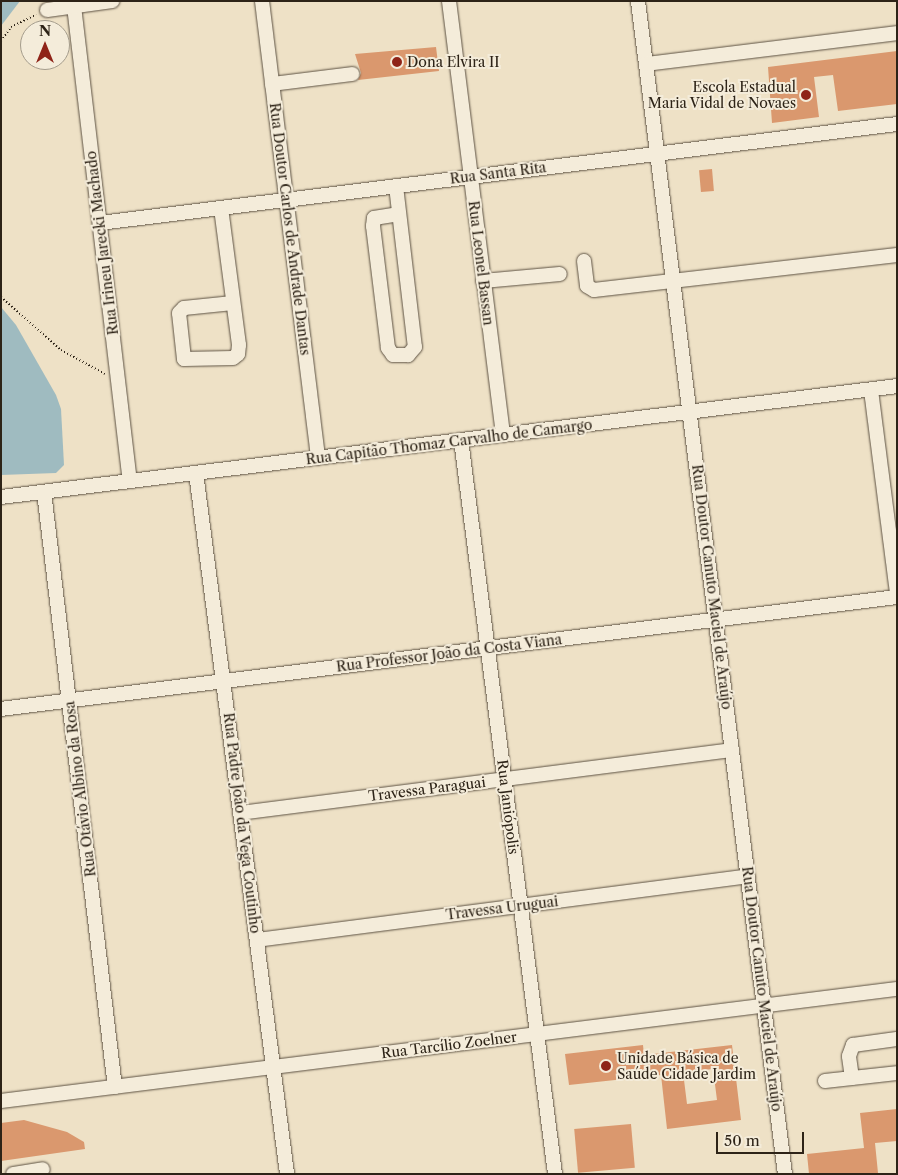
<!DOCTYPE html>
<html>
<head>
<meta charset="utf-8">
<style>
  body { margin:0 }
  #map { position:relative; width:898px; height:1175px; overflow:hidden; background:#eee1c6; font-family:"Libre Caslon Text",serif }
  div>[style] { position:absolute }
  .water>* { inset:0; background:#9fbbc0 }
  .building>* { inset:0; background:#da986e; transform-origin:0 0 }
  .path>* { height:2px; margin-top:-1px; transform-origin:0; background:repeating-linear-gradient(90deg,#2d2317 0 1px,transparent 0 3.5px) }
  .roads { filter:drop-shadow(0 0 1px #5d5243) drop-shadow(0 0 1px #5d5243) }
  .minor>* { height:14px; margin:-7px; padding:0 7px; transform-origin:7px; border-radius:7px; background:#f4ecda }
  .dots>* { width:14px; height:14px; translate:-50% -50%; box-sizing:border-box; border:2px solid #f4ecda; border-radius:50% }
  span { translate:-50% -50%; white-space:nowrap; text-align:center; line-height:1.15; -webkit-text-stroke:4px #f4ecda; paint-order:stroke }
  .poi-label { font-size:14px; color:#2d2317 }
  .left { translate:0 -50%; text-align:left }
  .right { translate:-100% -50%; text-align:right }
  .street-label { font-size:14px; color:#2d2317 }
  .frame { position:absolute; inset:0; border:2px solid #2d2317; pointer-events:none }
  .north { position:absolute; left:20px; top:20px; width:50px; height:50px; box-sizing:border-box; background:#f4ecda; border:1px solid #a49c8c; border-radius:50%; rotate:0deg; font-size:14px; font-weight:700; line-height:20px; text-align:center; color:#2d2317 }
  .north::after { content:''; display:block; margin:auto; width:18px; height:22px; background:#8f2418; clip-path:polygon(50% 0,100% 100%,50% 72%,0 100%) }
  .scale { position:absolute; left:716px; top:1132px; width:88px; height:22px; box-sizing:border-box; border:2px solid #2d2317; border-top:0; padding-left:6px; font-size:15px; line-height:18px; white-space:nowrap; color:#2d2317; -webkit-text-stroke:4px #f4ecda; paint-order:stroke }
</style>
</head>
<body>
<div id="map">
  <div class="water">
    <i style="clip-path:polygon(1px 1px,20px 1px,1px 26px)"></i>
    <i style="clip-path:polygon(1px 307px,16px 325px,56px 395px,61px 409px,64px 465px,56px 473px,1px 475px)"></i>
  </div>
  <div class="building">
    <i style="clip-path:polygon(436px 47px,439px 71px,358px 80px,361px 73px,355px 54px)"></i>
    <i style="clip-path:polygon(897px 51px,897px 104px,838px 111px,833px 75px,814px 77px,819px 117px,772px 123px,768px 67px)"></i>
    <i style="left:712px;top:169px;width:22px;height:13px;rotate:85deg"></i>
    <i style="clip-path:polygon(evenodd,643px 1045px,644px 1055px,732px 1045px,741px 1120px,667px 1129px,661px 1075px,569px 1085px,565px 1054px,643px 1045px,713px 1069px,717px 1100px,687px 1104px,683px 1072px,713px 1069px)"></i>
    <i style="clip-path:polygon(897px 1109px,897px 1141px,875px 1143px,878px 1173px,809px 1174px,807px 1154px,864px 1148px,860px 1113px)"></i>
    <i style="clip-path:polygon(24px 1120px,67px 1132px,84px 1142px,85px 1149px,1px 1161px,1px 1123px)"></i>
    <i style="left:631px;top:1124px;width:44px;height:57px;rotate:85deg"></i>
  </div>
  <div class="path">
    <i style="left:1px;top:41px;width:17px;rotate:-54deg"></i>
    <i style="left:11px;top:27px;width:28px;rotate:-26deg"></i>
    <i style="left:1px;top:297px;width:80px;rotate:41.5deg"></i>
    <i style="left:61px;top:350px;width:50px;rotate:28.6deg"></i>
  </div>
  <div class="roads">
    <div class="minor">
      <i style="left:262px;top:1px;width:460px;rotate:83deg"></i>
      <i style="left:449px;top:1px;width:437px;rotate:82.9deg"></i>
      <i style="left:638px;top:1px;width:1182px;rotate:82.86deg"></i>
      <i style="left:74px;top:6px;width:478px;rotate:83.3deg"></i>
      <i style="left:47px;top:10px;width:66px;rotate:-7.9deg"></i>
      <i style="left:646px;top:64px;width:253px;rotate:-7deg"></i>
      <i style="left:272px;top:84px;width:81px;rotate:-7.1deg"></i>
      <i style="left:396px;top:186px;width:162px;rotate:83.3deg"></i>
      <i style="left:415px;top:347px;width:11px;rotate:131deg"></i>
      <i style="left:408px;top:355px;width:15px;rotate:180deg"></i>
      <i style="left:393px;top:355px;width:9px;rotate:-126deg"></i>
      <i style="left:388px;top:348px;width:123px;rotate:-97deg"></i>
      <i style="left:373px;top:226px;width:8px;rotate:-83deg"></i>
      <i style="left:374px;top:218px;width:24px;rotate:-9deg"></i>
      <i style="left:221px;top:208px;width:138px;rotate:82.5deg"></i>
      <i style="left:239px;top:345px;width:9px;rotate:96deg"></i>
      <i style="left:238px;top:354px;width:6px;rotate:141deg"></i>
      <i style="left:233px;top:358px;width:49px;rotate:178.8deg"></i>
      <i style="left:184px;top:359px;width:46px;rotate:-96.2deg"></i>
      <i style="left:179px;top:313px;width:7px;rotate:-45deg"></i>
      <i style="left:184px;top:308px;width:49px;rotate:-5.8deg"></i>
      <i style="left:100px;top:223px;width:803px;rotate:-7.08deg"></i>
      <i style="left:584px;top:261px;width:25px;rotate:83deg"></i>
      <i style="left:587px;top:286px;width:8px;rotate:30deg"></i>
      <i style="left:594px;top:290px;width:305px;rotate:-6.6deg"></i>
      <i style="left:483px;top:281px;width:77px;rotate:-5.2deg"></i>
      <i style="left:871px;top:390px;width:205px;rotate:82.7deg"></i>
      <i style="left:461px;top:440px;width:740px;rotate:82.7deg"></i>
      <i style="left:196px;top:473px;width:707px;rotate:82.6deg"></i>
      <i style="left:44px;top:492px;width:599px;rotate:83.2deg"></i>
      <i style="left:1px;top:497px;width:903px;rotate:-7.06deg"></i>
      <i style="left:1px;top:709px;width:903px;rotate:-7.13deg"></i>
      <i style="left:240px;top:813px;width:496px;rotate:-7.3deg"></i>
      <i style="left:257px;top:940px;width:495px;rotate:-7.4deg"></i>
      <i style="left:852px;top:1078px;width:22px;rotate:-98deg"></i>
      <i style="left:849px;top:1056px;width:12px;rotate:-70deg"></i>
      <i style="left:853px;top:1045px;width:44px;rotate:-7.8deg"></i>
      <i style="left:825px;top:1081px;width:72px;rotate:-6.3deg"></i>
      <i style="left:1px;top:1101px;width:903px;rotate:-7.13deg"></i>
      <i style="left:13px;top:1174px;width:30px;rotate:-9deg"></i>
    </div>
  </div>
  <div class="dots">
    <i style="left:397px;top:62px;background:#8f2418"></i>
    <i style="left:806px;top:95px;background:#8f2418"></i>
    <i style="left:606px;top:1066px;background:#8f2418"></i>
  </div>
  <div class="poi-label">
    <span class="left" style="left:407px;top:62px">Dona Elvira II</span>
    <span class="right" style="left:796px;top:95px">Escola Estadual<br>Maria Vidal de Novaes</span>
    <span class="left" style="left:617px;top:1066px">Unidade Básica de<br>Saúde Cidade Jardim</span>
  </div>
  <div class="street-label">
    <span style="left:498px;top:173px;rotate:-7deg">Rua Santa Rita</span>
    <span style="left:290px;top:229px;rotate:83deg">Rua Doutor Carlos de Andrade Dantas</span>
    <span style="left:102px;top:243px;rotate:-97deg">Rua Irineu Jarecki Machado</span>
    <span style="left:481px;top:263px;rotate:83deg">Rua Leonel Bassan</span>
    <span style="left:449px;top:442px;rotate:-7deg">Rua Capitão Thomaz Carvalho de Camargo</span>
    <span style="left:712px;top:587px;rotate:83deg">Rua Doutor Canuto Maciel de Araújo</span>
    <span style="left:449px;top:653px;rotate:-7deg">Rua Professor João da Costa Viana</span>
    <span style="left:80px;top:789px;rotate:-97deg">Rua Otávio Albino da Rosa</span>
    <span style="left:427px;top:789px;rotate:-7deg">Travessa Paraguai</span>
    <span style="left:508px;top:807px;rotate:83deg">Rua Janiópolis</span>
    <span style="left:242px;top:823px;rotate:83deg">Rua Padre João da Vega Coutinho</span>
    <span style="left:502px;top:908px;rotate:-7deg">Travessa Uruguai</span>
    <span style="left:762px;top:989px;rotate:83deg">Rua Doutor Canuto Maciel de Araújo</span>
    <span style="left:449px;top:1045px;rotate:-7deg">Rua Tarcílio Zoelner</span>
  </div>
  <div class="frame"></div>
  <div class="north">N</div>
  <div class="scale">50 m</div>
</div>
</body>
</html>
